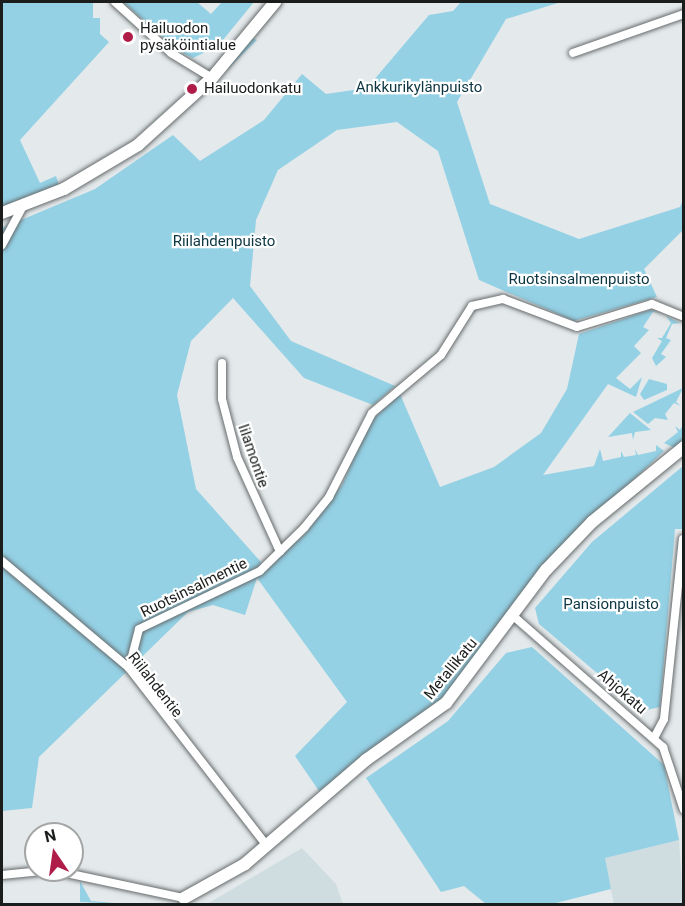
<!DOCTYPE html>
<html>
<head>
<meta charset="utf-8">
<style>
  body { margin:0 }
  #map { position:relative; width:685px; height:906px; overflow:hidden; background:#e4e9eb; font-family:Roboto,sans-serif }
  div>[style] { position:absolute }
  .built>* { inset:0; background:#cfdde1 }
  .green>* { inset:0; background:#94d1e5 }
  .roads { filter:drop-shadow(0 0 2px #666b6c) drop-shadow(0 0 2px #666b6c) }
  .street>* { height:8px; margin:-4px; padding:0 4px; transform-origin:4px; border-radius:4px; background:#fff }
  .secondary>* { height:12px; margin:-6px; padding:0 6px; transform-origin:6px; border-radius:6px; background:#fff }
  .dots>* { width:16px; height:16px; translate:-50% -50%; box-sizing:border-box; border:3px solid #fff; border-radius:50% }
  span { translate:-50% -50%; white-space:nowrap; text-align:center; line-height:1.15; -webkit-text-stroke:4.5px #fff; paint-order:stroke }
  .poi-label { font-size:15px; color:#1b1d1d }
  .left { translate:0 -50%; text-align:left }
  .park-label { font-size:15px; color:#0c3642 }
  .street-label { font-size:15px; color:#1b1d1d }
  .frame { position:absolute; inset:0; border:3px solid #1b1d1d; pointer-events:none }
  .north { position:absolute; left:24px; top:822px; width:60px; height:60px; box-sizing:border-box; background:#fff; border:2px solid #a4a5a5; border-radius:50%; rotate:347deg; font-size:16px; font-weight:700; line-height:24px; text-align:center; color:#1b1d1d }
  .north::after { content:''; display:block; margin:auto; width:21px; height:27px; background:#ae1c47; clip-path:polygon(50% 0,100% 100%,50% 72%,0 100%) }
</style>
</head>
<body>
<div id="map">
  <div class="built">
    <i style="clip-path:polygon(679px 840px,683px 904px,614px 904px,604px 858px)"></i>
    <i style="clip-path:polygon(302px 848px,336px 884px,343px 904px,207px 904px)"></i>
  </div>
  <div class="green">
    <i style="clip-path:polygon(2px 2px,93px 2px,93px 18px,100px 18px,100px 34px,109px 42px,20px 140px,40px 183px,56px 176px,59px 185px,2px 209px)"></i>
    <i style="clip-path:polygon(123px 2px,197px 2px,211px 14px,222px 2px,254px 2px,218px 46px,193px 58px,178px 51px)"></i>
    <i style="clip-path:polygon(461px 2px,561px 2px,506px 19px,457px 102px,490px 204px,579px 239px,680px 207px,683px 200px,683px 230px,644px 269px,657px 297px,574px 321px,479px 280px,438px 151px,397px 122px,337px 130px,278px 170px,256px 220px,250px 286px,291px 341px,395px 386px,373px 405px,304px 378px,233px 298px,191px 341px,177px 395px,196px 489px,261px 562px,260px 573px,305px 534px,342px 485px,370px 422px,400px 394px,440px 487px,494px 467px,541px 433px,567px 389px,579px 334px,650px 310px,661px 313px,653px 312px,643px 327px,649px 330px,634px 346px,641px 353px,616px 378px,630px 389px,642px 377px,636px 397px,608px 384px,543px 475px,594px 466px,600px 449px,603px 461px,621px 457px,621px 451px,624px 457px,636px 455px,635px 449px,638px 455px,656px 451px,656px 445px,664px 451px,542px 566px,444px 698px,319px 791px,295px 756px,347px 702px,257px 578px,245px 615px,213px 605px,188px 612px,39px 757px,32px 808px,2px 811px,2px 228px,95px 189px,173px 135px,200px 161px,264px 120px,302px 74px,326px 94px,367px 88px,429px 15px,453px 11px)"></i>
    <i style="clip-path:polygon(253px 38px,257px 40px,227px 70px,238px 53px)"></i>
    <i style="clip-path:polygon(666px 316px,680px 323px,672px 324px,666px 338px,671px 340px,661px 354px,666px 357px,656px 366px,652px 358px,662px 341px,657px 338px,662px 338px,671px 323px)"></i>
    <i style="clip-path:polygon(649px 379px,667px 384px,667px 390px,644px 400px,640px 394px)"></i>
    <i style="clip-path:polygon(683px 388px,676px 402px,681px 406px,674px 403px,665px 414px,668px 420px,655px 418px,648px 424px,633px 412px)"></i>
    <i style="clip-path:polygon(630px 413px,651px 430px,635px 432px,633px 440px,632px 433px,608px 437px)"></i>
    <i style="clip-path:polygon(683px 425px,683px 439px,675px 448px,664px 443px,678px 432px,675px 426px,680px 430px)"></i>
    <i style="clip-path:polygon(683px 466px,683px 529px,675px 529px,660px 707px,642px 711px,539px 624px,535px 608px,592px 542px)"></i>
    <i style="clip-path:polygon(532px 647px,664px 765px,679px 840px,605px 858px,611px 889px,552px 904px,486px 904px,464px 886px,441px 892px,366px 778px,448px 721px,506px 653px)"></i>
    <i style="clip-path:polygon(80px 881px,91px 901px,126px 904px,80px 902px)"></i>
  </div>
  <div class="roads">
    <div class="street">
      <i style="left:115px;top:2px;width:76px;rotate:42.3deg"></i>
      <i style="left:171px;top:53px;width:48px;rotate:31.4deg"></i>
      <i style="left:573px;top:53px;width:118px;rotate:-19.4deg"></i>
      <i style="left:2px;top:245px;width:44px;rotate:-61.7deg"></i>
      <i style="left:222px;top:363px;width:36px;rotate:90deg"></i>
      <i style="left:222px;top:399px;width:60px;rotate:75.5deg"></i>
      <i style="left:237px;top:457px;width:104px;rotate:65.6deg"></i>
      <i style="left:2px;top:561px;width:166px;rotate:40.1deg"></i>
      <i style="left:129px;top:668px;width:225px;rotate:52.2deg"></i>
      <i style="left:512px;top:615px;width:201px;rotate:41.2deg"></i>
      <i style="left:663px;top:747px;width:66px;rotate:71.6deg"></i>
      <i style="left:129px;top:668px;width:40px;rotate:-75.6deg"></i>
      <i style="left:139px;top:629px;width:134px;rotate:-25.6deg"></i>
      <i style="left:260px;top:571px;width:62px;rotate:-44.3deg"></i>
      <i style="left:304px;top:528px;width:40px;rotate:-51deg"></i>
      <i style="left:329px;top:497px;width:94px;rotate:-62.9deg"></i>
      <i style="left:372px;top:413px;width:90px;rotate:-40deg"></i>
      <i style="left:441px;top:355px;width:58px;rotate:-57.7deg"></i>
      <i style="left:472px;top:306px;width:32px;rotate:-13deg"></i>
      <i style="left:503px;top:299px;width:79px;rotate:20.7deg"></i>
      <i style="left:577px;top:327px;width:78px;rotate:-17deg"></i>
      <i style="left:652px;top:304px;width:35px;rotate:22deg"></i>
      <i style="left:654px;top:738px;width:21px;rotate:-62deg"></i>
      <i style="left:664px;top:719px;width:181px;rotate:-84deg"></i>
      <i style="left:2px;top:875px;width:50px;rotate:-5.7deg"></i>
      <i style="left:52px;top:870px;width:135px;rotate:12deg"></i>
    </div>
    <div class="secondary">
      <i style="left:2px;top:213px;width:66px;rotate:-21.2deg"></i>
      <i style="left:64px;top:189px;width:86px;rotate:-30.7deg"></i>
      <i style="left:138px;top:145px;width:100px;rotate:-42.2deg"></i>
      <i style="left:212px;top:78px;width:99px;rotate:-50.3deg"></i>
      <i style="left:184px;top:898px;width:70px;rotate:-29.1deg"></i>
      <i style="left:245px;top:864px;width:160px;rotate:-40.7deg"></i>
      <i style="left:366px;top:760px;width:98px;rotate:-35.5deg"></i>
      <i style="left:446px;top:703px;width:166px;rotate:-53.1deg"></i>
      <i style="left:546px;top:570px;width:66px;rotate:-46.2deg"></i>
      <i style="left:592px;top:522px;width:119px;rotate:-39.2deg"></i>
    </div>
  </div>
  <div class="dots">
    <i style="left:128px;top:37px;background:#ae1c47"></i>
    <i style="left:192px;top:89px;background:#ae1c47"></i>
  </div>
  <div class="poi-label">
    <span class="left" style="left:140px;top:37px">Hailuodon<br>pysäköintialue</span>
    <span class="left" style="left:204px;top:89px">Hailuodonkatu</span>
  </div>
  <div class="park-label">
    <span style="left:419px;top:88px">Ankkurikylänpuisto</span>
    <span style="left:224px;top:242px">Riilahdenpuisto</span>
    <span style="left:579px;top:280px">Ruotsinsalmenpuisto</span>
    <span style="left:611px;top:605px">Pansionpuisto</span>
  </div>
  <div class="street-label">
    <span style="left:253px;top:456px;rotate:71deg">Iilamontie</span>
    <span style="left:194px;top:588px;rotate:-26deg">Ruotsinsalmentie</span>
    <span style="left:451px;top:669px;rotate:-51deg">Metallikatu</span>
    <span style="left:155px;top:685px;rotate:52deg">Riilahdentie</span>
    <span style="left:622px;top:692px;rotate:41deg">Ahjokatu</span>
  </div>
  <div class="frame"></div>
  <div class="north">N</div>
</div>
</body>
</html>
